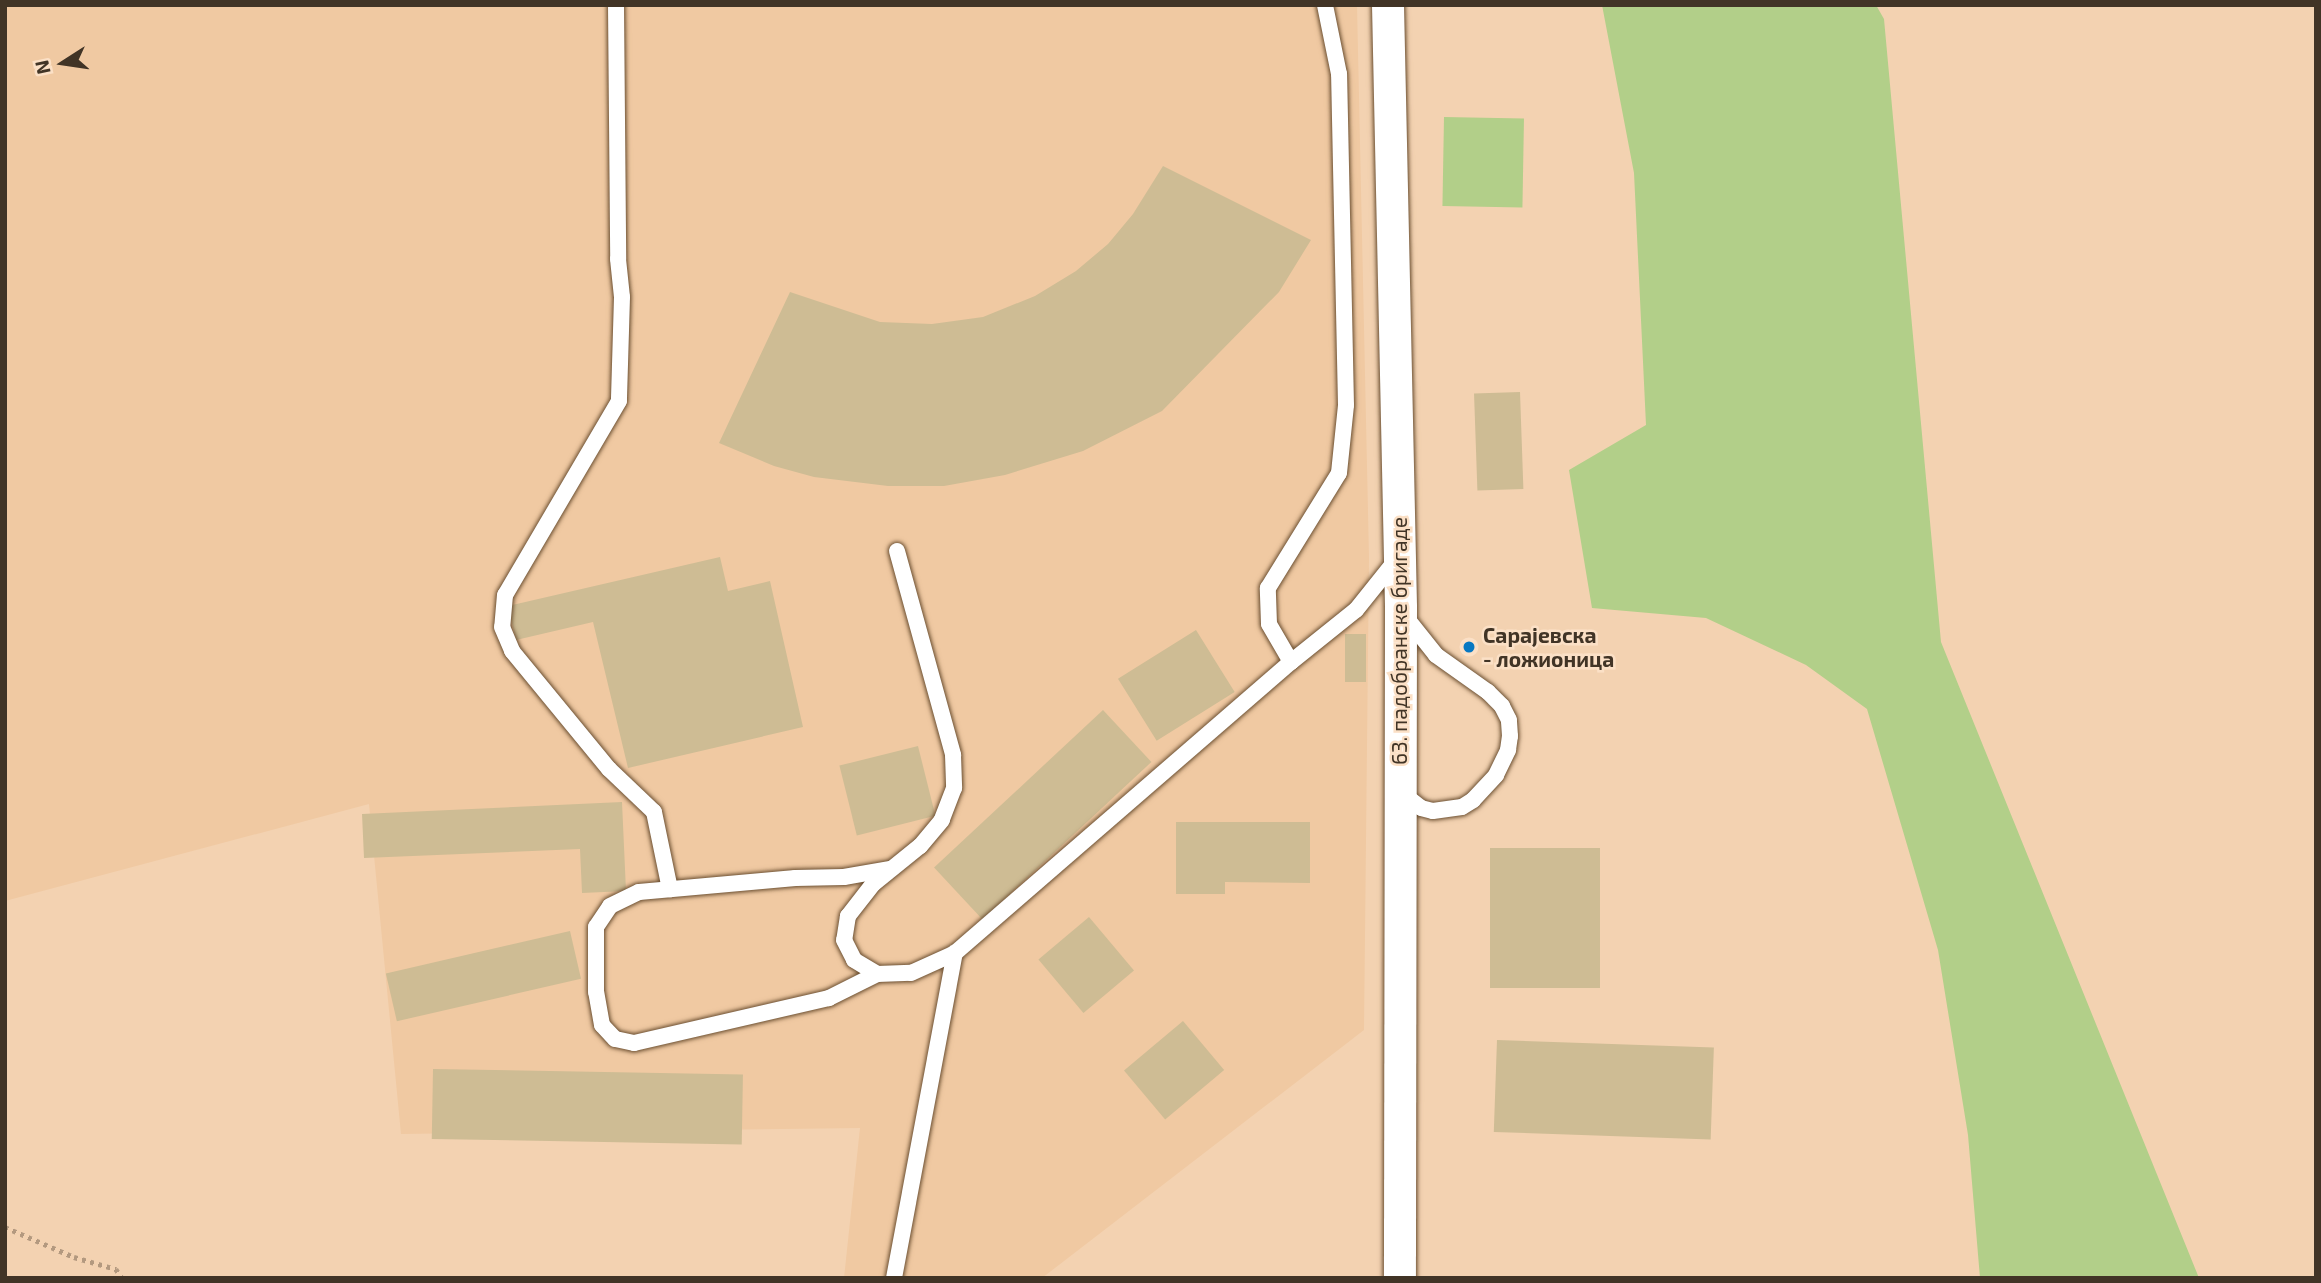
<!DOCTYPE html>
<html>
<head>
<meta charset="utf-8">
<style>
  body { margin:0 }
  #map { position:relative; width:2321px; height:1283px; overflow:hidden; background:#f3d2b1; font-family:"Exo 2",sans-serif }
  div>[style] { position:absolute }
  .built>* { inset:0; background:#f0c9a2 }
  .green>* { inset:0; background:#b2cf89; transform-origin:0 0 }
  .building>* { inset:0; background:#cebc94; transform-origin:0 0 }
  .path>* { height:4.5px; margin-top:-2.25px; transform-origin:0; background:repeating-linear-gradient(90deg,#b3997f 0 3.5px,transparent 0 8.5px) }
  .roads { filter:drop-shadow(0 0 2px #6b4f31) drop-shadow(0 0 2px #6b4f31) }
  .lane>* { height:16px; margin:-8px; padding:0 8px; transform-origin:8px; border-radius:8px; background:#fff }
  .street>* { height:32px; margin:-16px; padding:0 16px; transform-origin:16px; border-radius:16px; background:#fff }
  .dots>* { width:19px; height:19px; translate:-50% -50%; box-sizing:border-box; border:4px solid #fbe0c6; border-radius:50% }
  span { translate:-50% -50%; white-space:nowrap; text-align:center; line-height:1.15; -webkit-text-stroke:5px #fbe0c6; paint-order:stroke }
  .poi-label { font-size:21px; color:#413426; font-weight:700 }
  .left { translate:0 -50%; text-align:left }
  .street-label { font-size:21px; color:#413426 }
  .frame { position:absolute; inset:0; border:7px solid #413426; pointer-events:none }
  .north { position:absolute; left:28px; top:28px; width:70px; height:70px; -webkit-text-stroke:5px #fbe0c6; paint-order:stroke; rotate:258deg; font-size:19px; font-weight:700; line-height:28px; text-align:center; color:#413426 }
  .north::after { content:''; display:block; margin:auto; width:24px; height:32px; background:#413426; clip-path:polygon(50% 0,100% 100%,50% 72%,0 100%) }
</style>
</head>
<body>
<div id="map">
  <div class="built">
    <i style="clip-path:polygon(5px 5px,1357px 5px,1369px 558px,1364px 1030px,1042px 1278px,844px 1278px,860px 1128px,401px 1134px,369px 804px,5px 901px)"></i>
  </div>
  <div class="green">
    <i style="clip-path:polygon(1602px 5px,1876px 5px,1884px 19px,1941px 642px,2199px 1278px,1980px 1278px,1968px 1135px,1938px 950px,1867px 709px,1806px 665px,1706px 618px,1592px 608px,1569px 470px,1646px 425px,1634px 173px)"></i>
    <i style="left:1444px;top:117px;width:80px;height:89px;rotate:1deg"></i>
  </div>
  <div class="building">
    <i style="clip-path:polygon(1163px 166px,1311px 240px,1279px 292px,1162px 411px,1083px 451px,1005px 475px,944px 486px,888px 486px,814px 477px,774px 466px,719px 443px,790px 292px,880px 322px,932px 324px,983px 317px,1035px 296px,1076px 271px,1108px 244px,1133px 214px)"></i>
    <i style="left:1520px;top:392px;width:97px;height:46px;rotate:88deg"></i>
    <i style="clip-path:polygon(720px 557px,728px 591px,770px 581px,803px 727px,628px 768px,593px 622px,516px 640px,508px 606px)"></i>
    <i style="left:1196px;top:630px;width:73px;height:92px;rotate:58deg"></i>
    <i style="left:1345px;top:634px;width:21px;height:48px"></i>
    <i style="left:1103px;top:710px;width:71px;height:231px;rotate:47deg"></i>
    <i style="left:918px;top:746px;width:72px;height:81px;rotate:76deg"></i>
    <i style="clip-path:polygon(622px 802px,626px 891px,582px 893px,580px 849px,364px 858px,362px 814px)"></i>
    <i style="clip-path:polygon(1176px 822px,1310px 822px,1310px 883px,1225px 882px,1225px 894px,1176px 894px)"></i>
    <i style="left:1490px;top:848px;width:110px;height:140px"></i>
    <i style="left:1089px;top:917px;width:70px;height:66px;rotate:50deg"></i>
    <i style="left:570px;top:931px;width:49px;height:189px;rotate:77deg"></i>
    <i style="left:1183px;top:1021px;width:64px;height:77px;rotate:50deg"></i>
    <i style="left:1497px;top:1040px;width:217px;height:92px;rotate:2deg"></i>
    <i style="left:433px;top:1069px;width:310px;height:70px;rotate:1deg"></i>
  </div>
  <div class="path">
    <i style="left:5px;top:1227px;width:75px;rotate:23.5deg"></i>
    <i style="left:74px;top:1257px;width:44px;rotate:15.9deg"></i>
    <i style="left:116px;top:1269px;width:11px;rotate:56deg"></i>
  </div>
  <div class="roads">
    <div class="lane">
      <i style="left:616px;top:5px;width:254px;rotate:89.5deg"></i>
      <i style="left:618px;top:259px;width:38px;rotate:84deg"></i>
      <i style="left:622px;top:297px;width:104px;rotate:91.7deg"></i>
      <i style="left:619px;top:401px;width:225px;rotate:120.4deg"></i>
      <i style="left:505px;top:595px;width:32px;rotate:95deg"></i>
      <i style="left:502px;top:627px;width:26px;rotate:67deg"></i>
      <i style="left:512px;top:651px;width:153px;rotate:50.6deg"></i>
      <i style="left:609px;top:769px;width:62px;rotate:43.7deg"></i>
      <i style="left:654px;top:812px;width:79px;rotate:78.3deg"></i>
      <i style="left:897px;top:551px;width:212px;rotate:74.6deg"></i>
      <i style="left:953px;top:755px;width:33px;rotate:88deg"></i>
      <i style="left:954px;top:788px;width:34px;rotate:111deg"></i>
      <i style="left:942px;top:820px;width:34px;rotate:130deg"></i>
      <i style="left:920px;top:846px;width:60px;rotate:141deg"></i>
      <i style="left:873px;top:884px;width:41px;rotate:128deg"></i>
      <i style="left:848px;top:916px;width:24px;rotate:99deg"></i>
      <i style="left:844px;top:940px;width:22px;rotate:63deg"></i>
      <i style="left:854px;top:960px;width:27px;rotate:31deg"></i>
      <i style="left:877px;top:974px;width:34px;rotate:-2deg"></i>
      <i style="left:911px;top:973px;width:48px;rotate:-24.4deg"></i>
      <i style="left:955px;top:953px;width:444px;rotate:-40.9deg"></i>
      <i style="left:1291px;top:662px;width:83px;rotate:-38.7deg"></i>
      <i style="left:1356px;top:610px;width:64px;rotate:-51.3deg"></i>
      <i style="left:1291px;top:662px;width:44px;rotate:-120.1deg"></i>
      <i style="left:1269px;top:624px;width:36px;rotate:-92deg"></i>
      <i style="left:1268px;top:588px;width:135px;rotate:-58.3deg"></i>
      <i style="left:1339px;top:473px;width:68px;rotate:-84.1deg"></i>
      <i style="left:1346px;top:405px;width:331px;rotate:-91.2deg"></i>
      <i style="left:1339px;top:74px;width:70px;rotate:-101.5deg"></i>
      <i style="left:1402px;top:793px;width:24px;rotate:38deg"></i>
      <i style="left:1421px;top:808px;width:12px;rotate:14deg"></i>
      <i style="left:1433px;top:811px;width:29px;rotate:-8deg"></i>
      <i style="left:1462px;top:807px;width:13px;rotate:-32deg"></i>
      <i style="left:1473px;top:800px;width:34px;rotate:-47deg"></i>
      <i style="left:1496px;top:775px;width:28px;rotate:-64deg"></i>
      <i style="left:1508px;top:750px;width:14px;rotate:-82deg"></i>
      <i style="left:1510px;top:736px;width:16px;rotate:-94deg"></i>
      <i style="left:1509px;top:720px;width:16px;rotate:-117deg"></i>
      <i style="left:1502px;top:706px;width:20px;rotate:-135deg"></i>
      <i style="left:1488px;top:692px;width:64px;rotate:-144.6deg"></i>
      <i style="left:1436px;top:655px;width:50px;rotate:-128.5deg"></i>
      <i style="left:877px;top:974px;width:54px;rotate:153.4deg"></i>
      <i style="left:829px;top:998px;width:200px;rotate:167deg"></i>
      <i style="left:634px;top:1043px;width:19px;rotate:-168deg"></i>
      <i style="left:615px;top:1039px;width:19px;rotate:-133deg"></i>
      <i style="left:602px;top:1025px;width:34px;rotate:-100deg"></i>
      <i style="left:596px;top:992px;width:65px;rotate:-90deg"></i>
      <i style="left:596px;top:927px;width:25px;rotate:-56deg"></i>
      <i style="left:610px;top:906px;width:32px;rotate:-26deg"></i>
      <i style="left:639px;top:892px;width:157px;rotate:-5.1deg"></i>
      <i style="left:795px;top:878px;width:49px;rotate:-1.2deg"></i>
      <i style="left:844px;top:877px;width:47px;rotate:-9.9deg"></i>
      <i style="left:894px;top:1278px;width:331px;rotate:-79.4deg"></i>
    </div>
    <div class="street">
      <i style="left:1388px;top:5px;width:603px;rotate:88.76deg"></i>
      <i style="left:1401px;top:608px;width:670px;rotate:90.09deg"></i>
    </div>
  </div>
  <div class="dots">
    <i style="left:1469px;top:647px;background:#0778c2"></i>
  </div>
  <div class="poi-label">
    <span class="left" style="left:1483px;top:647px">Сарајевска<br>- ложионица</span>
  </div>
  <div class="street-label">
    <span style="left:1399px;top:641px;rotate:-90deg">63. падобранске бригаде</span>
  </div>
  <div class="frame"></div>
  <div class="north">N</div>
</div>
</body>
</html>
